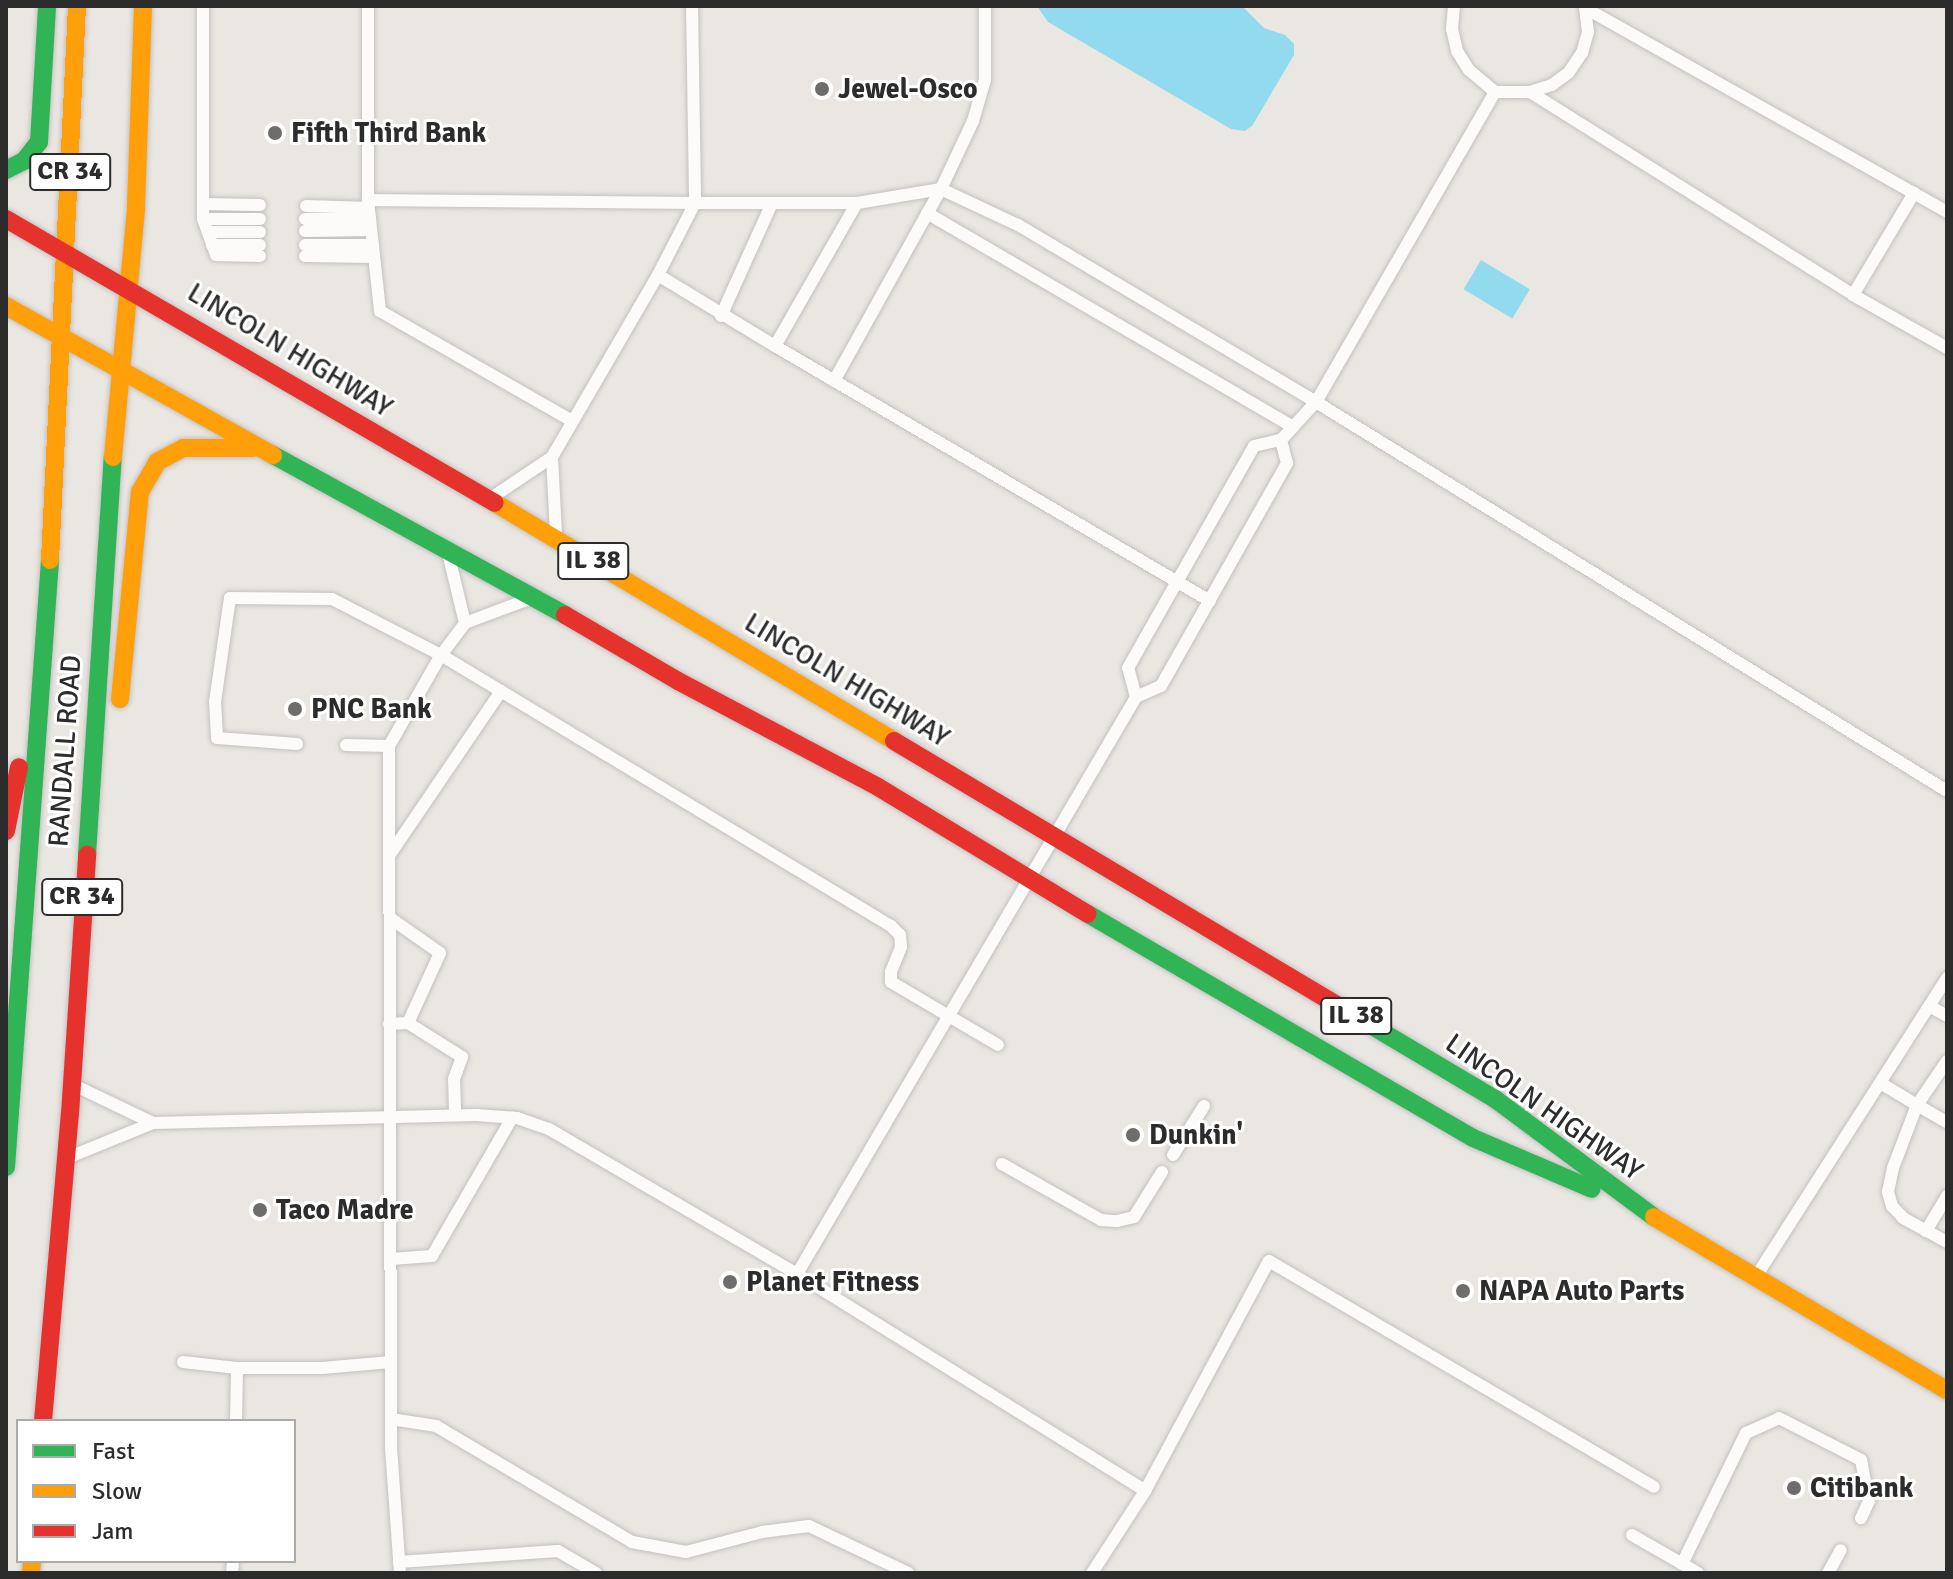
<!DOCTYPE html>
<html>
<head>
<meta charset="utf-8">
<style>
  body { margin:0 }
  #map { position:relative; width:1953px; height:1579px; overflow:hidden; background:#eae6e1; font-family:Signika,sans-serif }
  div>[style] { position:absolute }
  .water>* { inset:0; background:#92dbee; transform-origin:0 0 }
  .roads { filter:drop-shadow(0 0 2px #c3c2c2) drop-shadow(0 0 2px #c3c2c2) }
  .lane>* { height:12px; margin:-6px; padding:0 6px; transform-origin:6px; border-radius:6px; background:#fcfbfa }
  .fast>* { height:18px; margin:-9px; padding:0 9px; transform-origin:9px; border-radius:9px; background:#30b455 }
  .slow>* { height:18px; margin:-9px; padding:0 9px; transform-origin:9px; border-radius:9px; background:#ff9f0a }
  .jam>* { height:18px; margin:-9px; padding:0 9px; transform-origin:9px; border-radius:9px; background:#e5322d }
  .dots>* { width:22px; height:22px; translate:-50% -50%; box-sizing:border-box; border:4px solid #fff; border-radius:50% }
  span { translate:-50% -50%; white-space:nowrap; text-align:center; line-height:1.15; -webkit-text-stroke:6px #fff; paint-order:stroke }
  .shield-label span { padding:2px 6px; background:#fff; border:2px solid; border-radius:6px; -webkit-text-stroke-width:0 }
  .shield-label { font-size:26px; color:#2c2c2c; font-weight:700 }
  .poi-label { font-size:28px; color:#2c2c2c; font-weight:700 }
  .left { translate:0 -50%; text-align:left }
  .street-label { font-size:28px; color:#2c2c2c }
  .frame { position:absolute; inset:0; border:8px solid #2c2c2c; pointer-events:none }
  .legend { position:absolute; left:16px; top:1419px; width:280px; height:144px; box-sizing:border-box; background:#fff; border:2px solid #ababab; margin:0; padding:10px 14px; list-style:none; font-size:24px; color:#2c2c2c }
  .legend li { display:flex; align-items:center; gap:16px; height:40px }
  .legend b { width:40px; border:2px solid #ababab }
</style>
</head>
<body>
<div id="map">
  <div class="water">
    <i style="clip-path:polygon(1037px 6px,1242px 6px,1264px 28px,1285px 35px,1294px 44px,1294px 55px,1252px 126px,1245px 131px,1231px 129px,1048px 22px)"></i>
    <i style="left:1481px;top:260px;width:57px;height:34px;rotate:31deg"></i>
  </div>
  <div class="roads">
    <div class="lane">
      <i style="left:203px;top:6px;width:213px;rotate:90deg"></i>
      <i style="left:203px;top:219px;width:38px;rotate:70deg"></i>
      <i style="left:216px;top:255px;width:44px;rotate:1.3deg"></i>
      <i style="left:368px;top:6px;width:194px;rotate:90deg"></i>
      <i style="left:692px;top:6px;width:197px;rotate:89.1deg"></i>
      <i style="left:695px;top:203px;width:162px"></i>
      <i style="left:857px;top:203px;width:85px;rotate:-9.5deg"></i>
      <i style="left:941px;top:189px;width:75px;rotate:-64.8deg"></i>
      <i style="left:973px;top:121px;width:43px;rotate:-73.7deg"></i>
      <i style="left:985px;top:80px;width:74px;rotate:-90deg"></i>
      <i style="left:1454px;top:6px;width:23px;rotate:95deg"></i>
      <i style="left:1452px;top:29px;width:23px;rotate:77deg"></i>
      <i style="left:1457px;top:51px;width:22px;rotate:58deg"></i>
      <i style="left:1469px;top:70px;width:34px;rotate:40deg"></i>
      <i style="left:1495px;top:92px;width:35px"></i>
      <i style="left:1530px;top:92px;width:23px;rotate:-18deg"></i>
      <i style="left:1552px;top:85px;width:21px;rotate:-37deg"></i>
      <i style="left:1569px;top:72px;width:23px;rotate:-56deg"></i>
      <i style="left:1582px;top:53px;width:22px;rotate:-74deg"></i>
      <i style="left:1588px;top:32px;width:26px;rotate:-97deg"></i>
      <i style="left:1587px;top:9px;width:413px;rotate:29.4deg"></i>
      <i style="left:1530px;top:92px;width:381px;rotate:32.1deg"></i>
      <i style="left:1853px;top:295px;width:108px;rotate:29.4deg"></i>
      <i style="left:203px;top:204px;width:57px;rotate:1deg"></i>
      <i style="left:306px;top:206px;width:63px;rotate:1.8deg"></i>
      <i style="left:927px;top:213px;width:424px;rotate:30.3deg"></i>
      <i style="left:203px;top:219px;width:57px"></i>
      <i style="left:305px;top:219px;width:65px"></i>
      <i style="left:305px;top:231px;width:66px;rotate:-0.9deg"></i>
      <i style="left:208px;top:232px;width:52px"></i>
      <i style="left:212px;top:245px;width:48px"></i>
      <i style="left:305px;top:245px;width:68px"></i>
      <i style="left:305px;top:256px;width:69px;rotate:0.8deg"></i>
      <i style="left:658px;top:275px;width:137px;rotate:31.3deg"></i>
      <i style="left:775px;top:346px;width:165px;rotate:-60.2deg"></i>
      <i style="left:1853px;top:295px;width:119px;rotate:-59.1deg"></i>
      <i style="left:721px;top:316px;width:124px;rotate:-65.7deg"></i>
      <i style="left:775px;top:346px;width:504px;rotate:30.38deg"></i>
      <i style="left:834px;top:381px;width:220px;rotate:-60.9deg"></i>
      <i style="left:941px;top:189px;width:85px;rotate:25.1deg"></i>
      <i style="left:1018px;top:225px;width:347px;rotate:30.7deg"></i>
      <i style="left:1316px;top:402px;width:741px;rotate:31.65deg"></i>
      <i style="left:552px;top:457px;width:211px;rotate:-59.8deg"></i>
      <i style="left:658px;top:275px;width:81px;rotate:-62.8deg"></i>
      <i style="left:695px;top:203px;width:327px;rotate:-179.5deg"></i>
      <i style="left:368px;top:200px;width:112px;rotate:83.8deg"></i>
      <i style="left:380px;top:311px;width:221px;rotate:29.8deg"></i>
      <i style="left:494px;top:496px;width:70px;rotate:-33.9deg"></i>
      <i style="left:552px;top:457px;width:76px;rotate:87deg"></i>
      <i style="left:449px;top:557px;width:68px;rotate:76.4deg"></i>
      <i style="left:465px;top:623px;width:66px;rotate:-20.4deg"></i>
      <i style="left:1136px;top:697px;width:30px;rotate:-105deg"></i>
      <i style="left:1128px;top:668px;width:255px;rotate:-60.4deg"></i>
      <i style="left:1254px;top:446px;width:28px;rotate:-13deg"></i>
      <i style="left:1281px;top:440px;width:52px;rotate:-47.4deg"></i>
      <i style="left:1316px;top:402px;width:358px;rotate:-60deg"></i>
      <i style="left:297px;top:744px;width:80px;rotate:-175.7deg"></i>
      <i style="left:217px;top:738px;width:36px;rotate:-93deg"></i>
      <i style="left:215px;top:702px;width:105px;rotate:-81.8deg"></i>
      <i style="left:230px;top:598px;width:102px;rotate:0.6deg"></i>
      <i style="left:332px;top:599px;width:123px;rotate:27.2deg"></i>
      <i style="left:441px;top:655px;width:525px;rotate:31.06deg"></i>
      <i style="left:891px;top:926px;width:13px;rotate:45deg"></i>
      <i style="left:900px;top:935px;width:12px;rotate:85deg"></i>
      <i style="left:901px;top:947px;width:27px;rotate:112deg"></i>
      <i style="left:891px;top:972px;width:10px;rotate:90deg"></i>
      <i style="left:891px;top:982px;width:124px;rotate:30.5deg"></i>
      <i style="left:346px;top:745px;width:43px;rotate:1.3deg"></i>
      <i style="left:391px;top:853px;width:196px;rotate:-55.8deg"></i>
      <i style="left:1931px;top:1007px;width:18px;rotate:29deg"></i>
      <i style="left:408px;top:1023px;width:64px;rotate:32.2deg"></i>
      <i style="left:462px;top:1057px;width:23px;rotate:110deg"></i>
      <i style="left:454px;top:1079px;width:36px;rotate:88deg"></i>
      <i style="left:389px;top:1024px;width:19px;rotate:-3deg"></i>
      <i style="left:408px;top:1023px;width:77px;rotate:-65.4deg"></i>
      <i style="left:440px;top:953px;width:61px;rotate:-145deg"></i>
      <i style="left:1947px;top:1061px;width:53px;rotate:124.3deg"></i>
      <i style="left:1917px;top:1105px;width:34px;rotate:30deg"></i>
      <i style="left:1882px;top:1084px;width:41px;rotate:31deg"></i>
      <i style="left:1917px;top:1105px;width:67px;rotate:110.9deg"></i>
      <i style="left:1893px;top:1168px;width:25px;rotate:102deg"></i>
      <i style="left:1888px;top:1192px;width:15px;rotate:74deg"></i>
      <i style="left:1892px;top:1206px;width:16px;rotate:47deg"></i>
      <i style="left:1903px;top:1218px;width:50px;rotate:28.6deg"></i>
      <i style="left:153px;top:1123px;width:323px;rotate:-1.4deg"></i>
      <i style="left:476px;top:1115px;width:41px;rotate:4.2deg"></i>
      <i style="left:517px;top:1118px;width:34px;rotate:19deg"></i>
      <i style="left:549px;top:1129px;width:287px;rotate:30.3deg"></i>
      <i style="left:797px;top:1274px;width:669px;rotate:-59.56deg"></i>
      <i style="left:1136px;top:697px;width:27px;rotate:-24deg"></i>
      <i style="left:1161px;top:686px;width:256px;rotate:-60.5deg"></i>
      <i style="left:1287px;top:463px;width:24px;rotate:-105deg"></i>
      <i style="left:1173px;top:1155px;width:58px;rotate:-57.7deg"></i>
      <i style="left:72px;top:1156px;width:87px;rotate:-22.2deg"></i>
      <i style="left:153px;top:1123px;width:83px;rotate:-154.4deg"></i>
      <i style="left:1002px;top:1164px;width:114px;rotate:29.5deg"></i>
      <i style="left:1101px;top:1220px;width:16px;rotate:4deg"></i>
      <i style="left:1117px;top:1221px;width:17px;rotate:-13deg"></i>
      <i style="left:1134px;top:1217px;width:53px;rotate:-58.1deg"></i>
      <i style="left:1926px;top:1231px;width:41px;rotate:-59deg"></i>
      <i style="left:391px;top:1259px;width:41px;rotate:-4.2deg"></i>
      <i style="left:432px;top:1256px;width:160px;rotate:-59.9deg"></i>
      <i style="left:797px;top:1274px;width:410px;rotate:31.9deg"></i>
      <i style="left:1145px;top:1491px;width:261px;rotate:-61.7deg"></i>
      <i style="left:1269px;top:1261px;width:446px;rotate:30.4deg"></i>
      <i style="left:1757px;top:1275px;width:353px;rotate:-57.4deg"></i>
      <i style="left:183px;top:1362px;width:54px;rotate:6.3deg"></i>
      <i style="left:237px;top:1368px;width:85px"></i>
      <i style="left:322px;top:1368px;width:69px;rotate:-5deg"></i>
      <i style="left:391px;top:1419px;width:46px;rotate:8.8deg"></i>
      <i style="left:436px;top:1426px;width:228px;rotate:30.6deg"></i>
      <i style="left:632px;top:1542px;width:55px;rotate:10.5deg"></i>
      <i style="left:686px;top:1552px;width:79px;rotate:-14.7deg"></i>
      <i style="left:762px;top:1532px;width:47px;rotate:-7.3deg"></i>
      <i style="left:809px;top:1526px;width:110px;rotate:25.4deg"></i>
      <i style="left:236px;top:1421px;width:53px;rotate:-88.9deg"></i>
      <i style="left:1632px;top:1535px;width:76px;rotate:29.9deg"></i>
      <i style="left:399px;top:1562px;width:159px;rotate:-4deg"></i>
      <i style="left:558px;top:1551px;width:44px;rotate:30.1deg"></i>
      <i style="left:1682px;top:1564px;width:146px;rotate:-64deg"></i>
      <i style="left:1746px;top:1433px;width:36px;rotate:-24deg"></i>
      <i style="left:1779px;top:1418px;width:92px;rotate:27.1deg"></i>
      <i style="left:1861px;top:1460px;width:42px;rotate:79deg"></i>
      <i style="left:1869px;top:1501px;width:19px;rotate:115deg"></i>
      <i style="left:232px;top:1573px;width:12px;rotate:-85deg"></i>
      <i style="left:400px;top:1573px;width:127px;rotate:-94.1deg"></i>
      <i style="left:391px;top:1446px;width:700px;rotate:-90.16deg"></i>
      <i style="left:389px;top:746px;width:105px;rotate:-60.3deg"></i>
      <i style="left:441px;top:655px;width:40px;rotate:-53deg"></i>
      <i style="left:1092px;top:1573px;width:98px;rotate:-57.1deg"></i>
      <i style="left:1828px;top:1573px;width:26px;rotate:-61deg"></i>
    </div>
    <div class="fast">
      <i style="left:6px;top:170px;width:20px;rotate:-27deg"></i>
      <i style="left:24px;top:161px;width:24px;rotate:-52deg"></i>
      <i style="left:39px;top:142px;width:136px;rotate:-86.6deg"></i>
      <i style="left:273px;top:455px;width:333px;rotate:28.7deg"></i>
      <i style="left:87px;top:855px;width:399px;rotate:-86.3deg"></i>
      <i style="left:1088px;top:914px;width:445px;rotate:30.2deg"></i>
      <i style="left:1473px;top:1138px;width:129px;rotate:23.2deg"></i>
      <i style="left:1357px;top:1017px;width:161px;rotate:30.7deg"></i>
      <i style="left:1495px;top:1099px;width:198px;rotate:36.6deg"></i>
      <i style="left:6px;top:1167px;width:609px;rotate:-85.85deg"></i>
    </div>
    <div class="slow">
      <i style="left:6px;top:306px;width:306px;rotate:29.2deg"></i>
      <i style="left:113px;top:457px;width:251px;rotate:-84.7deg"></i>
      <i style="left:136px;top:207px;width:201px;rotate:-88deg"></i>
      <i style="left:495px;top:503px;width:465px;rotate:30.8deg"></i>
      <i style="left:50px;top:560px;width:555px;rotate:-87.21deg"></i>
      <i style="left:120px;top:699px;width:208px;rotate:-84.5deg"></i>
      <i style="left:140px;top:492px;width:34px;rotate:-60deg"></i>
      <i style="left:157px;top:462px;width:30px;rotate:-28deg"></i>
      <i style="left:183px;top:448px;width:70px"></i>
      <i style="left:1654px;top:1217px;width:340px;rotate:30.6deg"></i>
      <i style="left:31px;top:1573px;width:12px;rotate:-85deg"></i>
    </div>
    <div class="jam">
      <i style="left:6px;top:219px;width:565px;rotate:30.15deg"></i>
      <i style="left:565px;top:615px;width:131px;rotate:30.3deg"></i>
      <i style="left:678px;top:681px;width:226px;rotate:27.9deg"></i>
      <i style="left:878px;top:787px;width:245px;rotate:31.2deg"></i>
      <i style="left:894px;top:741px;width:539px;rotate:30.8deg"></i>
      <i style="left:6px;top:831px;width:65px;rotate:-78.5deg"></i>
      <i style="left:43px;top:1421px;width:308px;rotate:-85deg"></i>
      <i style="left:70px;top:1114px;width:260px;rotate:-86.2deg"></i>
    </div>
  </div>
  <div class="dots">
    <i style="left:822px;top:89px;background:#6e6d6b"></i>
    <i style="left:275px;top:133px;background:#6e6d6b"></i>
    <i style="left:295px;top:709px;background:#6e6d6b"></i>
    <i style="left:1133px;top:1135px;background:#6e6d6b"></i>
    <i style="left:260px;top:1210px;background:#6e6d6b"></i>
    <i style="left:730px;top:1282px;background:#6e6d6b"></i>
    <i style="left:1463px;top:1291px;background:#6e6d6b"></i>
    <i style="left:1794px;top:1488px;background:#6e6d6b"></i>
  </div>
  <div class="shield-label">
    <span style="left:70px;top:172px">CR 34</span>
    <span style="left:593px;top:561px">IL 38</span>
    <span style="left:82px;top:897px">CR 34</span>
    <span style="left:1356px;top:1016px">IL 38</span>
  </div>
  <div class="poi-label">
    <span class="left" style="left:838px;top:89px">Jewel-Osco</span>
    <span class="left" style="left:291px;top:133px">Fifth Third Bank</span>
    <span class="left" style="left:311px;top:709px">PNC Bank</span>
    <span class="left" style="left:1149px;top:1135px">Dunkin'</span>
    <span class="left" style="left:276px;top:1210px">Taco Madre</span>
    <span class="left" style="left:746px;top:1282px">Planet Fitness</span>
    <span class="left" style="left:1479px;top:1291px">NAPA Auto Parts</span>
    <span class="left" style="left:1810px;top:1488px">Citibank</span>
  </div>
  <div class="street-label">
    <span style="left:290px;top:350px;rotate:31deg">LINCOLN HIGHWAY</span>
    <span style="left:847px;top:680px;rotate:31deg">LINCOLN HIGHWAY</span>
    <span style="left:65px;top:751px;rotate:-86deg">RANDALL ROAD</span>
    <span style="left:1544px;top:1107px;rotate:35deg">LINCOLN HIGHWAY</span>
  </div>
  <div class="frame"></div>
  <ul class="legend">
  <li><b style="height:10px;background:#30b455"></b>Fast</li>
  <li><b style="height:10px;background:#ff9f0a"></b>Slow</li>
  <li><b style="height:10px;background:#e5322d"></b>Jam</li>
  </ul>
</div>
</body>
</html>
